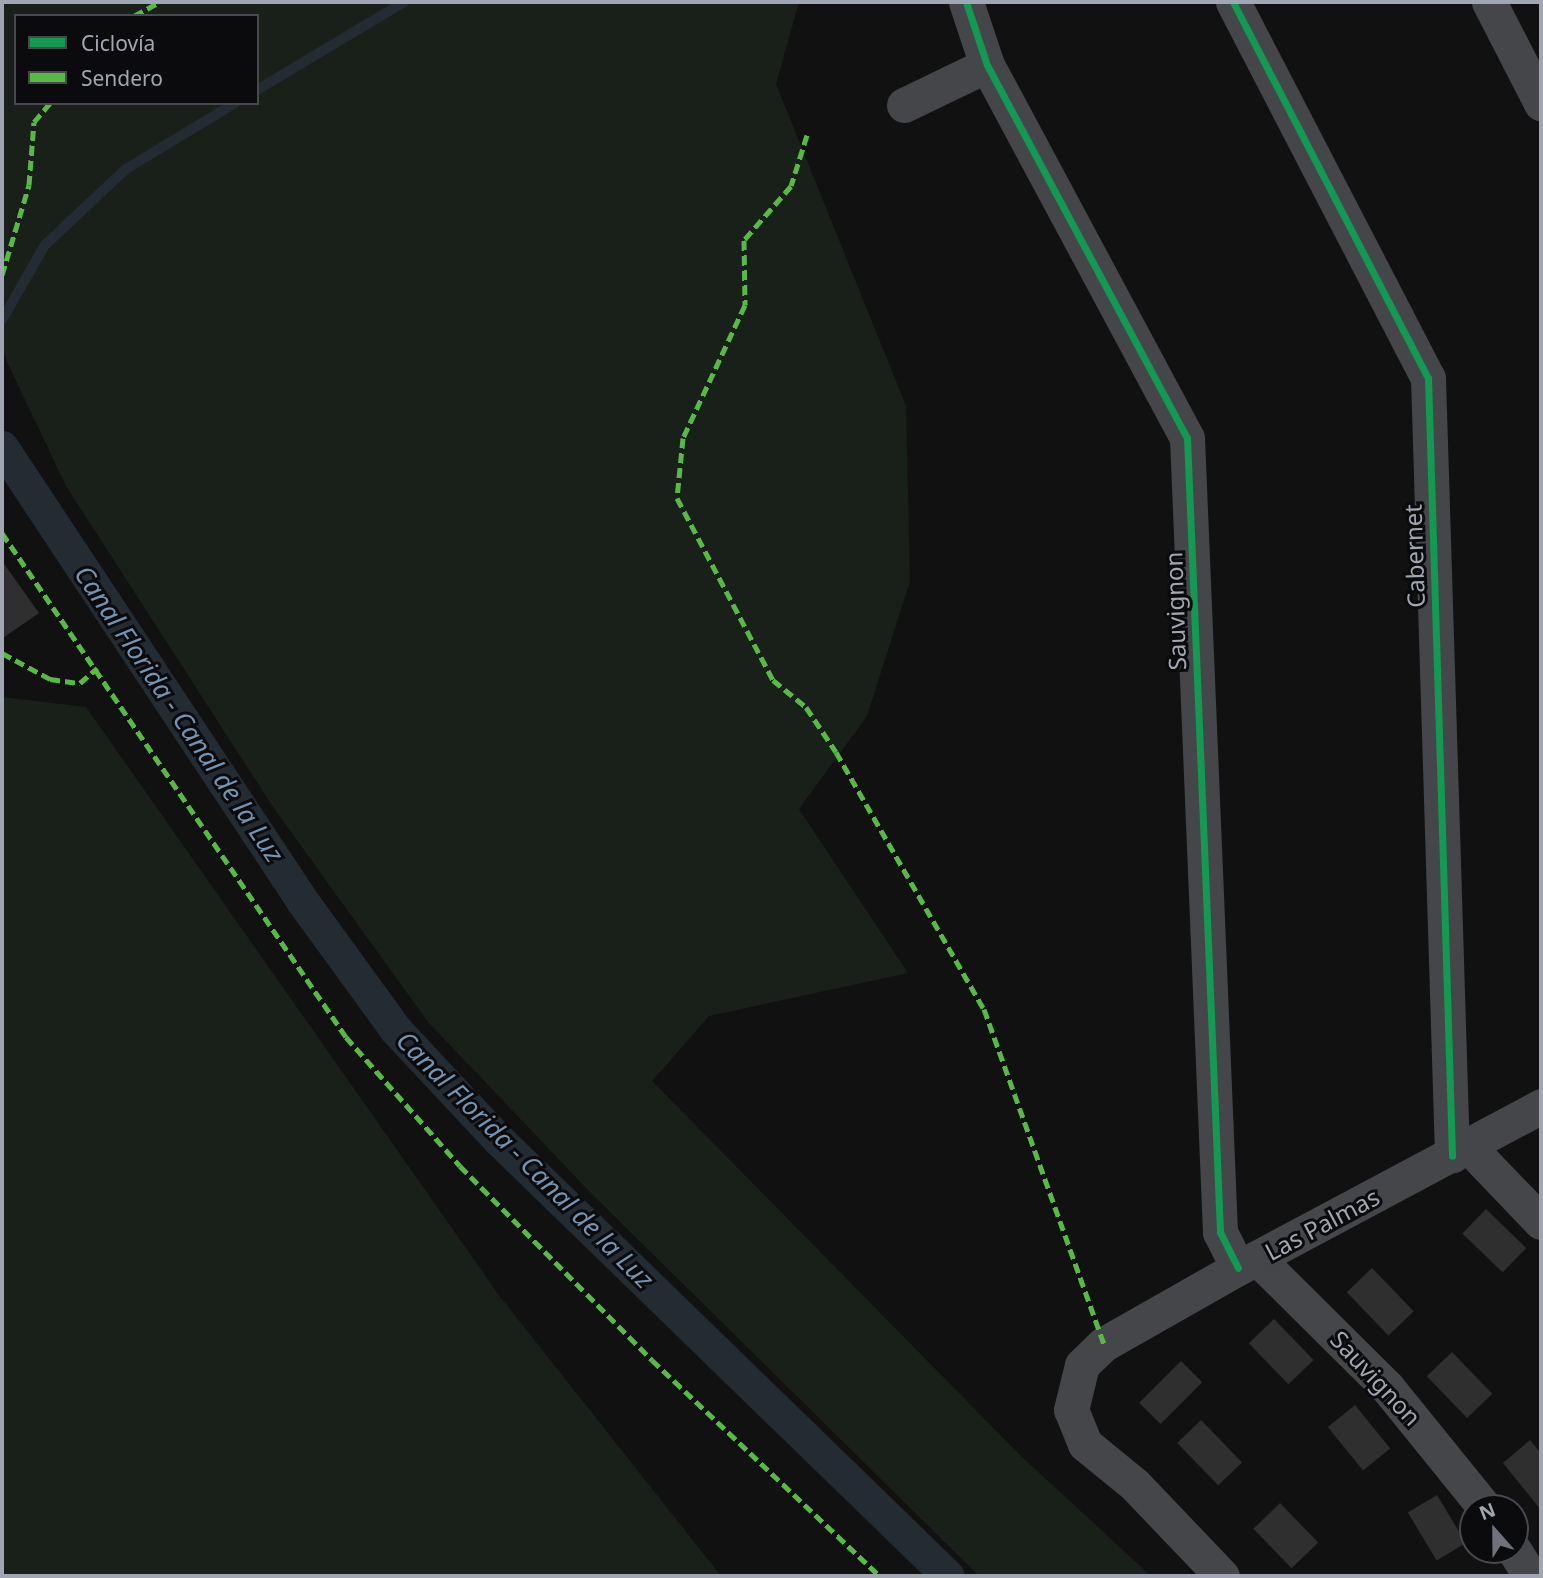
<!DOCTYPE html>
<html>
<head>
<meta charset="utf-8">
<style>
  body { margin:0 }
  #map { position:relative; width:1543px; height:1578px; overflow:hidden; background:#111; font-family:"Noto Sans",sans-serif }
  div>[style] { position:absolute }
  .green>* { inset:0; background:#19201a }
  .stream>* { height:10px; margin:-5px; padding:0 5px; transform-origin:5px; border-radius:5px; background:#242c33 }
  .canal>* { height:33px; margin:-16.5px; padding:0 16.5px; transform-origin:16.5px; border-radius:16.5px; background:#242c33 }
  .building>* { inset:0; background:#2f2f30; transform-origin:0 0 }
  .minor>* { height:35px; margin:-17.5px; padding:0 17.5px; transform-origin:17.5px; border-radius:17.5px; background:#45464a }
  .quiet>* { height:5px; margin-top:-2.5px; transform-origin:0; background:repeating-linear-gradient(90deg,#58b947 0 10px,transparent 0 15px) }
  .cycleway>* { height:7px; margin:-3.5px; padding:0 3.5px; transform-origin:3.5px; border-radius:3.5px; background:#139951 }
  span { translate:-50% -50%; white-space:nowrap; text-align:center; line-height:1.15; -webkit-text-stroke:6px #0b0b0d; paint-order:stroke }
  .street-label { font-size:24px; color:#a1a6b3 }
  .water-label { font-size:26px; color:#7594b1; font-style:italic }
  .frame { position:absolute; inset:0; border:4px solid #a1a6b3; pointer-events:none }
  .legend { position:absolute; left:14px; top:14px; width:245px; height:91px; box-sizing:border-box; background:#0b0b0d; border:2px solid #47494f; margin:0; padding:9px 12px; list-style:none; font-size:21px; color:#a1a6b3 }
  .legend li { display:flex; align-items:center; gap:14px; height:35px }
  .legend b { width:35px; border:2px solid #47494f }
  .north { position:absolute; left:1459px; top:1494px; width:70px; height:70px; box-sizing:border-box; background:#0b0b0d; border:2px solid #47494f; border-radius:50%; rotate:339deg; font-size:19px; font-weight:700; line-height:28px; text-align:center; color:#a1a6b3 }
  .north::after { content:''; display:block; margin:auto; width:24px; height:32px; background:#6f727a; clip-path:polygon(50% 0,100% 100%,50% 72%,0 100%) }
</style>
</head>
<body>
<div id="map">
  <div class="green">
    <i style="clip-path:polygon(evenodd,2px 2px,799px 2px,776px 84px,906px 406px,910px 581px,867px 716px,799px 809px,908px 973px,709px 1016px,652px 1081px,1022px 1457px,1151px 1576px,979px 1576px,591px 1193px,428px 1022px,273px 807px,66px 486px,8px 364px,2px 347px,2px 2px,16px 16px,257px 16px,257px 103px,16px 103px,16px 16px)"></i>
    <i style="clip-path:polygon(2px 697px,86px 707px,501px 1298px,721px 1576px,2px 1576px)"></i>
  </div>
  <div class="stream">
    <i style="left:257px;top:90px;width:171px;rotate:-30.9deg"></i>
    <i style="left:2px;top:320px;width:86px;rotate:-60.2deg"></i>
    <i style="left:45px;top:245px;width:111px;rotate:-43.2deg"></i>
    <i style="left:126px;top:169px;width:127px;rotate:-31.2deg"></i>
  </div>
  <div class="canal">
    <i style="left:2px;top:447px;width:546px;rotate:56.51deg"></i>
    <i style="left:303px;top:902px;width:158px;rotate:54deg"></i>
    <i style="left:396px;top:1030px;width:152px;rotate:46.9deg"></i>
    <i style="left:500px;top:1141px;width:624px;rotate:44.16deg"></i>
  </div>
  <div class="building">
    <i style="clip-path:polygon(2px 561px,39px 613px,3px 638px,2px 637px)"></i>
    <i style="left:1486px;top:1209px;width:56px;height:34px;rotate:44deg"></i>
    <i style="left:1372px;top:1268px;width:60px;height:35px;rotate:46deg"></i>
    <i style="left:1274px;top:1319px;width:57px;height:35px;rotate:46deg"></i>
    <i style="left:1452px;top:1352px;width:58px;height:35px;rotate:46deg"></i>
    <i style="left:1181px;top:1361px;width:30px;height:59px;rotate:45deg"></i>
    <i style="left:1355px;top:1405px;width:56px;height:35px;rotate:51deg"></i>
    <i style="left:1201px;top:1420px;width:59px;height:33px;rotate:46deg"></i>
    <i style="clip-path:polygon(1530px 1440px,1541px 1453px,1541px 1510px,1503px 1463px)"></i>
    <i style="left:1437px;top:1495px;width:56px;height:34px;rotate:59deg"></i>
    <i style="left:1280px;top:1503px;width:55px;height:37px;rotate:46deg"></i>
  </div>
  <div class="minor">
    <i style="left:966px;top:2px;width:66px;rotate:71.6deg"></i>
    <i style="left:987px;top:65px;width:423px;rotate:61.8deg"></i>
    <i style="left:1187px;top:438px;width:795px;rotate:87.62deg"></i>
    <i style="left:1220px;top:1232px;width:40px;rotate:63.4deg"></i>
    <i style="left:1233px;top:2px;width:424px;rotate:62.6deg"></i>
    <i style="left:1428px;top:378px;width:778px;rotate:88.23deg"></i>
    <i style="left:1489px;top:2px;width:114px;rotate:62.8deg"></i>
    <i style="left:904px;top:105px;width:92px;rotate:-25.7deg"></i>
    <i style="left:1469px;top:1147px;width:104px;rotate:46.2deg"></i>
    <i style="left:1257px;top:1258px;width:183px;rotate:44.8deg"></i>
    <i style="left:1387px;top:1387px;width:156px;rotate:51deg"></i>
    <i style="left:1514px;top:1550px;width:31px;rotate:58deg"></i>
    <i style="left:1222px;top:1576px;width:127px;rotate:-133.7deg"></i>
    <i style="left:1134px;top:1484px;width:63px;rotate:-140.8deg"></i>
    <i style="left:1085px;top:1444px;width:37px;rotate:-112deg"></i>
    <i style="left:1071px;top:1410px;width:46px;rotate:-76.3deg"></i>
    <i style="left:1082px;top:1365px;width:30px;rotate:-44deg"></i>
    <i style="left:1104px;top:1344px;width:154px;rotate:-29.6deg"></i>
    <i style="left:1238px;top:1268px;width:344px;rotate:-28.1deg"></i>
  </div>
  <div class="quiet">
    <i style="left:134px;top:16px;width:29px;rotate:-29deg"></i>
    <i style="left:807px;top:135px;width:53px;rotate:107.4deg"></i>
    <i style="left:791px;top:186px;width:72px;rotate:131deg"></i>
    <i style="left:744px;top:240px;width:65px;rotate:89.1deg"></i>
    <i style="left:745px;top:305px;width:147px;rotate:115deg"></i>
    <i style="left:683px;top:438px;width:60px;rotate:95.7deg"></i>
    <i style="left:677px;top:498px;width:206px;rotate:62.2deg"></i>
    <i style="left:773px;top:680px;width:43px;rotate:39.3deg"></i>
    <i style="left:806px;top:707px;width:54px;rotate:56.3deg"></i>
    <i style="left:836px;top:752px;width:297px;rotate:60.1deg"></i>
    <i style="left:984px;top:1009px;width:356px;rotate:70.3deg"></i>
    <i style="left:2px;top:275px;width:94px;rotate:-73.3deg"></i>
    <i style="left:29px;top:185px;width:63px;rotate:-85.5deg"></i>
    <i style="left:34px;top:122px;width:25px;rotate:-50deg"></i>
    <i style="left:2px;top:533px;width:610px;rotate:55.68deg"></i>
    <i style="left:346px;top:1037px;width:172px;rotate:48.5deg"></i>
    <i style="left:460px;top:1166px;width:273px;rotate:45.3deg"></i>
    <i style="left:652px;top:1360px;width:314px;rotate:43.5deg"></i>
    <i style="left:2px;top:653px;width:55px;rotate:28.4deg"></i>
    <i style="left:50px;top:679px;width:30px;rotate:8deg"></i>
    <i style="left:80px;top:683px;width:23px;rotate:-41deg"></i>
  </div>
  <div class="cycleway">
    <i style="left:966px;top:2px;width:66px;rotate:71.6deg"></i>
    <i style="left:987px;top:65px;width:423px;rotate:61.8deg"></i>
    <i style="left:1187px;top:438px;width:795px;rotate:87.62deg"></i>
    <i style="left:1220px;top:1232px;width:40px;rotate:63.4deg"></i>
    <i style="left:1233px;top:2px;width:424px;rotate:62.6deg"></i>
    <i style="left:1428px;top:378px;width:778px;rotate:88.23deg"></i>
  </div>
  <div class="street-label">
    <span style="left:1414px;top:556px;rotate:-92deg">Cabernet</span>
    <span style="left:1175px;top:611px;rotate:-92deg">Sauvignon</span>
    <span style="left:1322px;top:1224px;rotate:-28deg">Las Palmas</span>
    <span style="left:1376px;top:1378px;rotate:47deg">Sauvignon</span>
  </div>
  <div class="water-label">
    <span style="left:179px;top:714px;rotate:56deg">Canal Florida - Canal de la Luz</span>
    <span style="left:525px;top:1160px;rotate:45deg">Canal Florida - Canal de la Luz</span>
  </div>
  <div class="frame"></div>
  <ul class="legend">
  <li><b style="height:9px;background:#139951"></b>Ciclovía</li>
  <li><b style="height:9px;background:#58b947"></b>Sendero</li>
  </ul>
  <div class="north">N</div>
</div>
</body>
</html>
